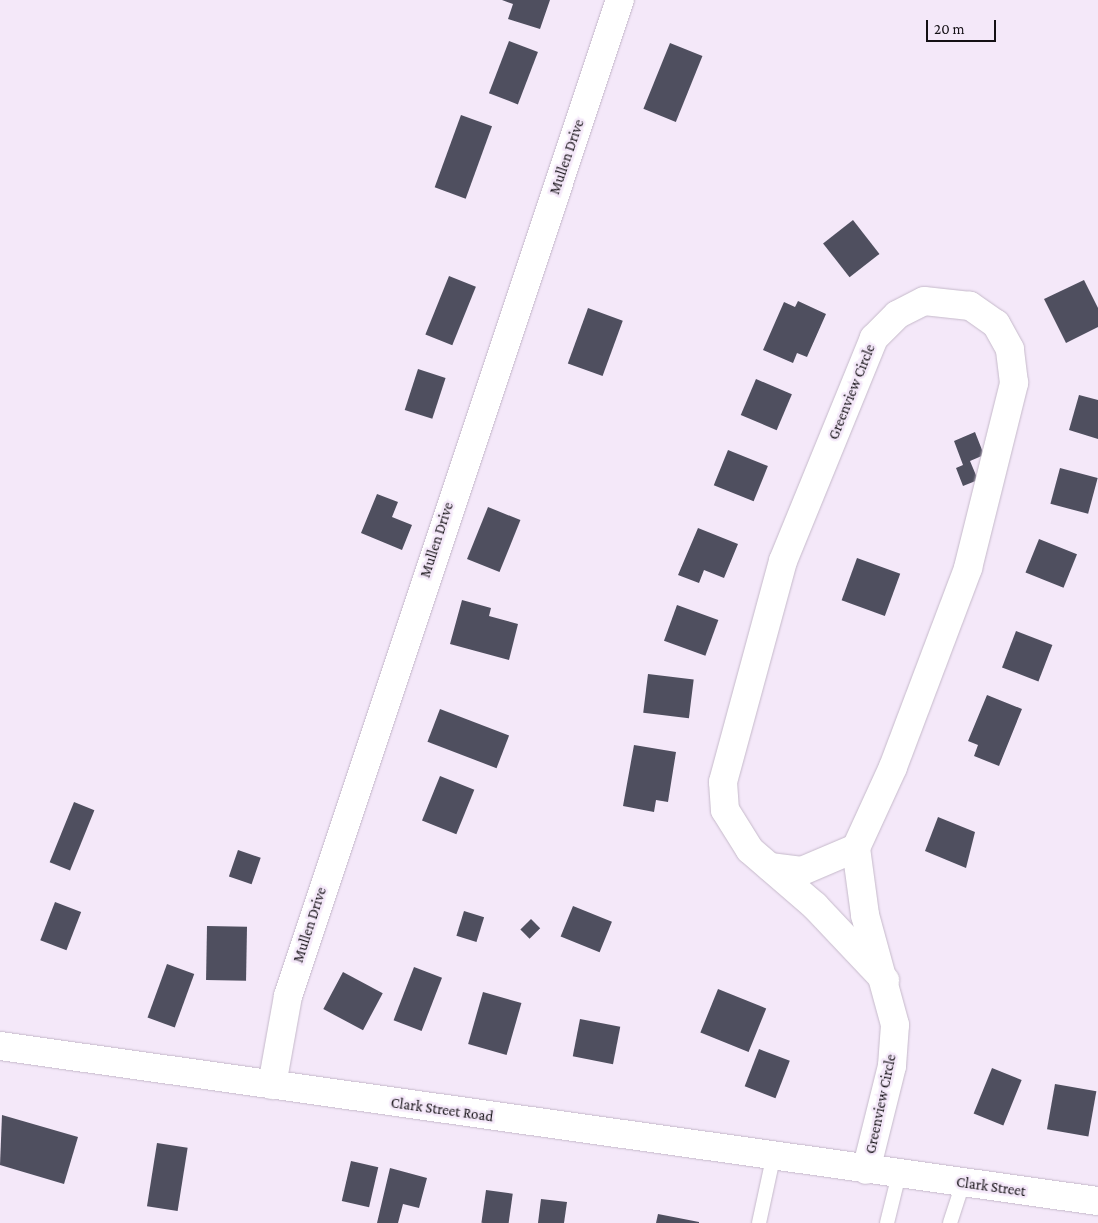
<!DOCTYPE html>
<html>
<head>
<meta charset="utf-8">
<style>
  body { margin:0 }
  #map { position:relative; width:1098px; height:1223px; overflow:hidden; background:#f4e8f9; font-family:"Crimson Pro",serif }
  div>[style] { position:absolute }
  .building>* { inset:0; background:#4f4f5f; transform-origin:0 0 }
  .roads { filter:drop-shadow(0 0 1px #c5b9ca) drop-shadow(0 0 1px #c5b9ca) }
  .lane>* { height:14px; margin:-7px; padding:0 7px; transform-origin:7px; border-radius:7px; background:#fff }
  .street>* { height:28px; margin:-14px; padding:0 14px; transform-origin:14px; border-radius:14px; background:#fff }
  .secondary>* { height:28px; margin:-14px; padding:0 14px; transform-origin:14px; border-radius:14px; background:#fff }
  span { translate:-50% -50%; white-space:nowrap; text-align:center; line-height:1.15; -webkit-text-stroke:5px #f4e8f9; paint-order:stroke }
  .street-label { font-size:15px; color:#141015 }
  .scale { position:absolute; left:926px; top:20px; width:70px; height:22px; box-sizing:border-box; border:2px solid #141015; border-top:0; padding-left:6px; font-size:15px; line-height:18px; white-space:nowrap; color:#141015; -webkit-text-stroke:4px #f4e8f9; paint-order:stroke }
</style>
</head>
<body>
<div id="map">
  <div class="building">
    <i style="clip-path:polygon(502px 0,550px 0,540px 29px,508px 19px,513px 4px)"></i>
    <i style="left:509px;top:41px;width:31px;height:56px;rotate:21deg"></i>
    <i style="left:670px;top:43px;width:35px;height:71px;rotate:22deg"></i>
    <i style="left:461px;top:115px;width:33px;height:77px;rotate:20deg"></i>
    <i style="left:853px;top:220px;width:43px;height:38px;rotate:52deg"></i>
    <i style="left:449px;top:276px;width:29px;height:63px;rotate:22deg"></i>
    <i style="clip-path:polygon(1084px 280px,1098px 308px,1098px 327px,1066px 343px,1044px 299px)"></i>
    <i style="clip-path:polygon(798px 301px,826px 314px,807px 357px,797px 353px,793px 363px,763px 350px,784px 302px,795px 307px)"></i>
    <i style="left:588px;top:308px;width:37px;height:59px;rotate:20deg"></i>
    <i style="left:418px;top:369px;width:29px;height:43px;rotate:18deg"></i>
    <i style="left:756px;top:379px;width:39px;height:39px;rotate:23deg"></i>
    <i style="clip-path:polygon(1079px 395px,1098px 400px,1098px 439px,1069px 430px)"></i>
    <i style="clip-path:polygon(975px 432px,984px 455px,970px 461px,978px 480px,963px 486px,956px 468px,963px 465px,954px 441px)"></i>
    <i style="left:728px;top:450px;width:43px;height:38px;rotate:22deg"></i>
    <i style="left:1060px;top:468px;width:39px;height:37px;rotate:15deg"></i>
    <i style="clip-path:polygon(377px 494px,398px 502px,392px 517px,412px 525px,402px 550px,361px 533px)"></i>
    <i style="left:488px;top:507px;width:35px;height:56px;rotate:22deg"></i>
    <i style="clip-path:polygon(698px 528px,738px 544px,724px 578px,704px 570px,699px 583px,678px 575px)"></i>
    <i style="left:1039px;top:539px;width:41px;height:36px;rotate:22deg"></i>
    <i style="left:857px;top:558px;width:46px;height:45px;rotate:20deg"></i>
    <i style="clip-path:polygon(462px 600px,491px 608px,489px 616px,518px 624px,509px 660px,450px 644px)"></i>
    <i style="left:677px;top:605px;width:44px;height:38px;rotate:20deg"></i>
    <i style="left:1016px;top:631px;width:39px;height:39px;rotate:21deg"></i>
    <i style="left:648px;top:674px;width:46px;height:39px;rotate:7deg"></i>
    <i style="clip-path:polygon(987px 695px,1022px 709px,999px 766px,974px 756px,978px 745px,968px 741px)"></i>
    <i style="left:440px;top:709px;width:74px;height:35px;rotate:21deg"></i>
    <i style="clip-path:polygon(634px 745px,676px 752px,668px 802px,656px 800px,654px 812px,623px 806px)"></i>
    <i style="left:440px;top:776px;width:37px;height:48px;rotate:22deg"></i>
    <i style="left:74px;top:802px;width:22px;height:65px;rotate:22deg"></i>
    <i style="clip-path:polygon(938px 817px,975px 832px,966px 868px,925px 851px)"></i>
    <i style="left:238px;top:850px;width:24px;height:28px;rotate:19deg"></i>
    <i style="left:55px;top:902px;width:28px;height:41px;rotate:21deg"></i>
    <i style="left:573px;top:906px;width:42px;height:33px;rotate:22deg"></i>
    <i style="left:464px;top:911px;width:21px;height:26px;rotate:17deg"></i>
    <i style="left:531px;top:919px;width:13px;height:15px;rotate:45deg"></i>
    <i style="left:207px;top:926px;width:40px;height:54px;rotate:1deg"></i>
    <i style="left:167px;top:964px;width:29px;height:57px;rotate:20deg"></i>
    <i style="left:414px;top:967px;width:30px;height:57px;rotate:21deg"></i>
    <i style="left:343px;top:972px;width:45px;height:42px;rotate:28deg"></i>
    <i style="left:718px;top:989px;width:52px;height:47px;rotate:22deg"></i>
    <i style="left:483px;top:992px;width:40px;height:54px;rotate:16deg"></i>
    <i style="left:580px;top:1019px;width:41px;height:38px;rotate:11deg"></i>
    <i style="left:759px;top:1049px;width:33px;height:40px;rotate:21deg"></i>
    <i style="left:992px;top:1068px;width:32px;height:49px;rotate:22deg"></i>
    <i style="left:1055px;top:1084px;width:42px;height:46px;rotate:10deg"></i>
    <i style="clip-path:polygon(2px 1115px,78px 1137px,64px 1184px,0 1165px)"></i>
    <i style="left:157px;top:1143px;width:31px;height:64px;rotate:9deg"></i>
    <i style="left:351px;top:1161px;width:28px;height:41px;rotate:13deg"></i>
    <i style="clip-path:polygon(390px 1168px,427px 1178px,419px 1208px,403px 1204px,398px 1223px,377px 1223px)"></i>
    <i style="left:486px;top:1190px;width:27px;height:33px;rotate:8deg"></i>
    <i style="clip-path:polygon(541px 1199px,567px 1202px,564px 1223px,538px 1223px)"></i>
    <i style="clip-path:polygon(658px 1214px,699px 1222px,699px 1223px,656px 1223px)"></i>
  </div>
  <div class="roads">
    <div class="lane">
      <i style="left:759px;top:1223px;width:66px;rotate:-77.8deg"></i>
      <i style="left:887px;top:1223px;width:50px;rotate:-76.2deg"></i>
      <i style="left:950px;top:1223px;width:42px;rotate:-72deg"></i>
    </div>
    <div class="street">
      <i style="left:856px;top:848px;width:68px;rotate:82.3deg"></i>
      <i style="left:865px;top:915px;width:114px;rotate:74.7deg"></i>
      <i style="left:895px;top:1025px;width:41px;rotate:94.2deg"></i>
      <i style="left:892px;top:1066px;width:107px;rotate:104deg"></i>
      <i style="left:770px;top:867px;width:32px;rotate:7deg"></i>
      <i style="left:802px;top:871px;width:59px;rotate:-23.1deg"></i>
      <i style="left:856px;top:848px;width:89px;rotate:-65.4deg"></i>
      <i style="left:893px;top:767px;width:213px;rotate:-69.3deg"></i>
      <i style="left:968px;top:568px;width:191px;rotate:-76deg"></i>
      <i style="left:1014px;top:383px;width:34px;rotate:-97deg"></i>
      <i style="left:1010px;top:349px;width:29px;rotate:-119deg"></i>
      <i style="left:996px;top:324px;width:32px;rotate:-145deg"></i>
      <i style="left:970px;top:306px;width:46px;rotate:-173.8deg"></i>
      <i style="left:924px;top:301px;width:30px;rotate:153deg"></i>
      <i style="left:897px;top:315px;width:33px;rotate:135deg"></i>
      <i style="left:874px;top:338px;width:241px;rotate:112.2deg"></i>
      <i style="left:783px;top:561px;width:229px;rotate:105.2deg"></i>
      <i style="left:723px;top:782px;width:28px;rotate:86deg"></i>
      <i style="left:725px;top:810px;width:47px;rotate:58deg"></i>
      <i style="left:750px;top:850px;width:86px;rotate:40.7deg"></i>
      <i style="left:815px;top:906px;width:102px;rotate:46.6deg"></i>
      <i style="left:272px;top:1085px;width:90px;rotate:-79.8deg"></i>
      <i style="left:288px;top:996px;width:1050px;rotate:-71.57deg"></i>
    </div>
    <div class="secondary">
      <i style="left:0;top:1046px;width:1109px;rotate:8.04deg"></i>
    </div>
  </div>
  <div class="street-label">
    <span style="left:567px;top:157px;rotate:-71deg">Mullen Drive</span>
    <span style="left:852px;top:392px;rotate:-68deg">Greenview Circle</span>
    <span style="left:437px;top:540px;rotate:-72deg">Mullen Drive</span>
    <span style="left:310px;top:925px;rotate:-72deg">Mullen Drive</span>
    <span style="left:881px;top:1104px;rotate:-78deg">Greenview Circle</span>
    <span style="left:442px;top:1110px;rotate:8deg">Clark Street Road</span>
    <span style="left:991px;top:1187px;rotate:8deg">Clark Street</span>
  </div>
  <div class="scale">20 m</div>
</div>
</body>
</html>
